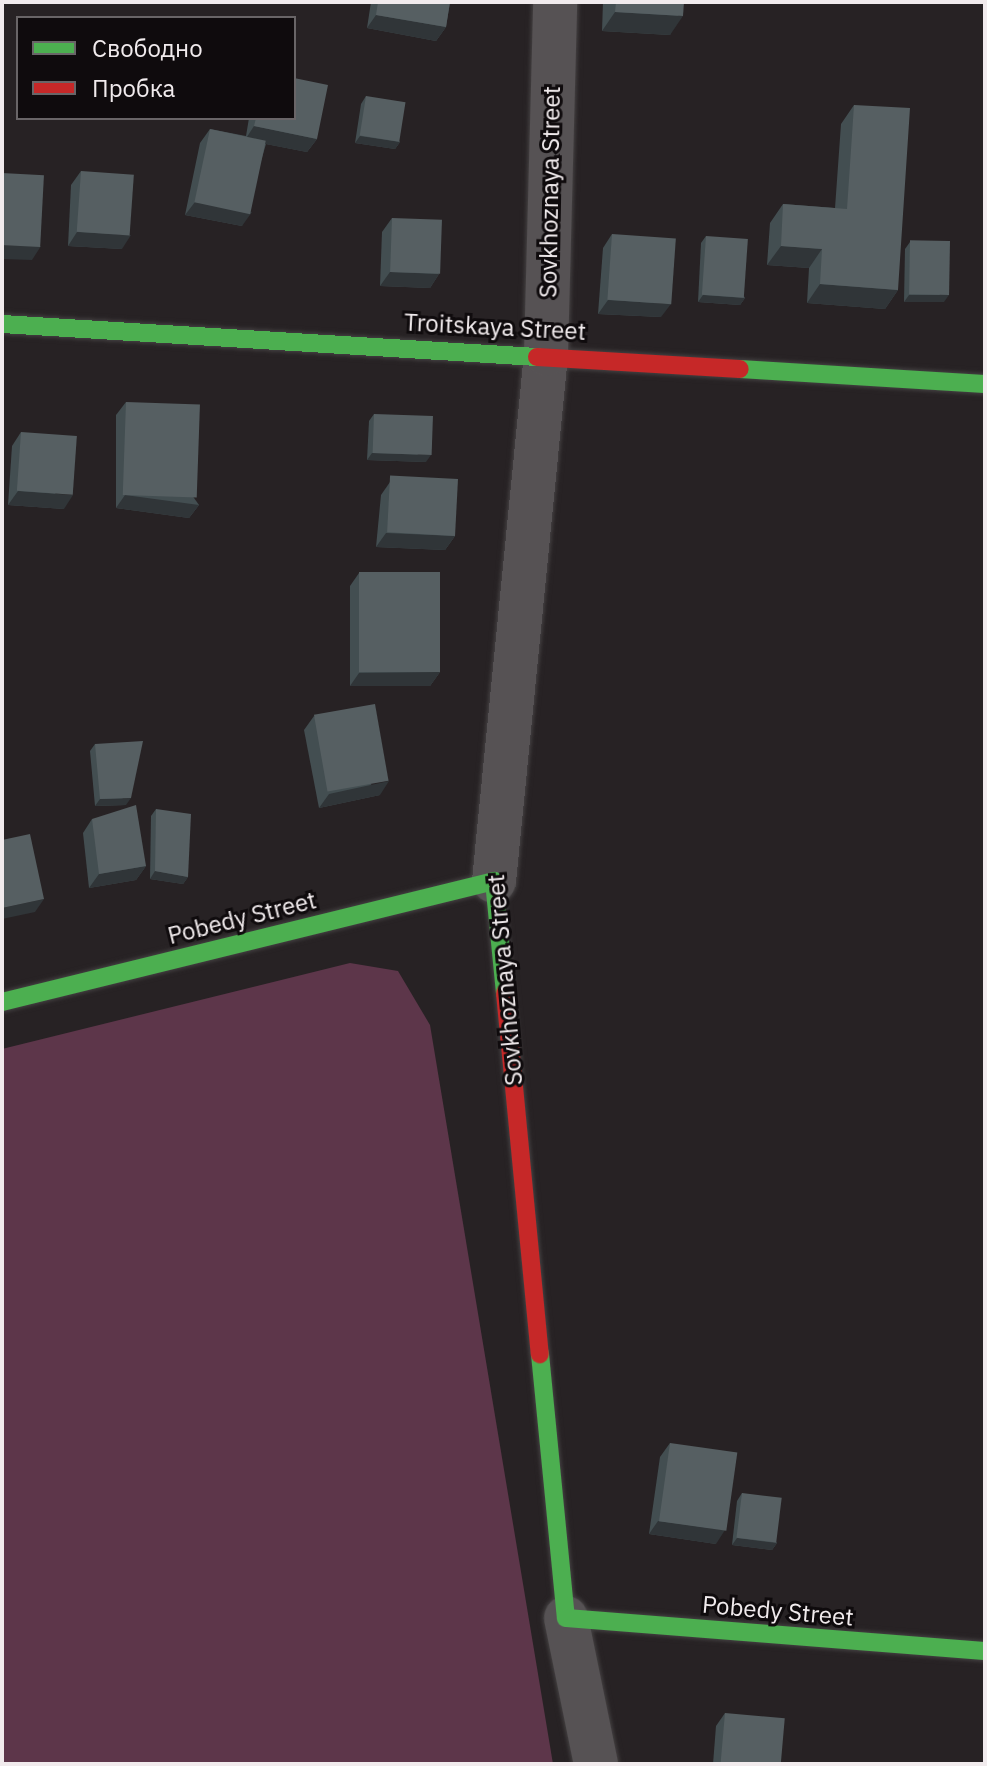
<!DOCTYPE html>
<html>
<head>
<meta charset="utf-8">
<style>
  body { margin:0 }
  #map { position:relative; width:987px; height:1766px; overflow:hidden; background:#272224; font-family:"IBM Plex Sans",sans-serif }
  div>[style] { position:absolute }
  .green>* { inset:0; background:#5d364a }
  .roads { filter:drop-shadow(0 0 2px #444142) drop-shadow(0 0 2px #444142) }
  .street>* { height:44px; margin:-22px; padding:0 22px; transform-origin:22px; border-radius:22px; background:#565254 }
  .fast>* { height:18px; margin:-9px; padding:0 9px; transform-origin:9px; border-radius:9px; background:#4caf50 }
  .jam>* { height:18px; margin:-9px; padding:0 9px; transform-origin:9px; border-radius:9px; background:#c62828 }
  .wall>* { inset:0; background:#434e51 }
  .shaded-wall>* { inset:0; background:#303538 }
  .building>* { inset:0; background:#565f62; transform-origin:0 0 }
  span { translate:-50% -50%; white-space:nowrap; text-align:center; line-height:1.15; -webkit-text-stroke:6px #0f0b0d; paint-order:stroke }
  .street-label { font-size:24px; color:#f1ebed }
  .frame { position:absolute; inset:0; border:4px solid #f1ebed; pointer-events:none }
  .legend { position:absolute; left:16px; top:16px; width:280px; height:104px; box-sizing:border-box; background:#0f0b0d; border:2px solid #696567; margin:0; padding:10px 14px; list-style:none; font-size:24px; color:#f1ebed }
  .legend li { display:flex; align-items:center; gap:16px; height:40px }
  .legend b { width:40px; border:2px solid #696567 }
</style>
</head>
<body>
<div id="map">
  <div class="green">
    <i style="clip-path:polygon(350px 963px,398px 971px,430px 1025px,553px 1764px,2px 1764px,2px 1049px)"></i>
  </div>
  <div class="roads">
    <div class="street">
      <i style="left:494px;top:881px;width:530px;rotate:-84.36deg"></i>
      <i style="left:546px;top:354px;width:352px;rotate:-88.5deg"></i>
      <i style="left:566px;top:1618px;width:149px;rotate:78.4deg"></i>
    </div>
    <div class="fast">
      <i style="left:2px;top:324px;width:536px;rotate:3.53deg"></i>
      <i style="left:740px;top:369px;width:245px;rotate:3.5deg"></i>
      <i style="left:2px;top:1002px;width:507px;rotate:-13.82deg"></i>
      <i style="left:494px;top:881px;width:113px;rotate:84.4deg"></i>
      <i style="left:540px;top:1354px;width:265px;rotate:84.4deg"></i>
      <i style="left:566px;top:1618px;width:420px;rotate:4.5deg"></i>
    </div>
    <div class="jam">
      <i style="left:537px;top:357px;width:203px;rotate:3.4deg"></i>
      <i style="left:505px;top:993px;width:363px;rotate:84.5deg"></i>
    </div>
  </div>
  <div class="wall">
    <i style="clip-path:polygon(371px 2px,450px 2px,446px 27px,436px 41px,367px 28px)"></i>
    <i style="clip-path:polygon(603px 2px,684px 2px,670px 35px,602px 31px)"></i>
    <i style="clip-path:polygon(366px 96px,400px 142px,395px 149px,355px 143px,361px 104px)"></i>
    <i style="clip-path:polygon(854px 105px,898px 290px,885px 309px,807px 303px,809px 268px,767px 265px,770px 223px,783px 204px,835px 208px,841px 124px)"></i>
    <i style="clip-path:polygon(249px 118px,294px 118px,317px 139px,307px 152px,266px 144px,242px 226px,185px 215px,200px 143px,210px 129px,246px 136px)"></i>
    <i style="clip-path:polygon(81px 171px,122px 249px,68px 246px,71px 185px)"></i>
    <i style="clip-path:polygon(392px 218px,439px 274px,430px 288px,380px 286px,382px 232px)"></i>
    <i style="clip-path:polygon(612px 234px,661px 317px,598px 314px,603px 248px)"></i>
    <i style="clip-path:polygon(706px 236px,745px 298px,740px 305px,698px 302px,701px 243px)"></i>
    <i style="clip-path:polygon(910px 242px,944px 302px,904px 302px,905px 249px)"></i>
    <i style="clip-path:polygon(126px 402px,199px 505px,189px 518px,116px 508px,116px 415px)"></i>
    <i style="clip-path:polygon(374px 414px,426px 462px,367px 460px,369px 421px)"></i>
    <i style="clip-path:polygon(21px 432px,64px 509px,8px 505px,12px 446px)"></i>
    <i style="clip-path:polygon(390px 482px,455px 536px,445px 550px,376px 547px,381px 495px)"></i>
    <i style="clip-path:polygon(359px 573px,440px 672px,430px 686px,350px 686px,350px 586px)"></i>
    <i style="clip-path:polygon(314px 716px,380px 795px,319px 808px,304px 730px)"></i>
    <i style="clip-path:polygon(95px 744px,126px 805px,95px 806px,90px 751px)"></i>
    <i style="clip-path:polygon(156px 809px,188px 877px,183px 884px,150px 879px,151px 816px)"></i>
    <i style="clip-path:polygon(92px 819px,146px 866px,136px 880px,89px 888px,83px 833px)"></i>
    <i style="clip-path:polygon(670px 1443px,716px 1544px,649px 1534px,660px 1457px)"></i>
    <i style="clip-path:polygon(742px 1493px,777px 1543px,772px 1550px,732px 1545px,737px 1501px)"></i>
    <i style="clip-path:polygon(725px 1713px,781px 1764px,713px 1764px,716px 1726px)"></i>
  </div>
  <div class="shaded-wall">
    <i style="clip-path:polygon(615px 12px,683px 16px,670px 35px,602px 31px)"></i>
    <i style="clip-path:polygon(376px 15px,446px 27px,436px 41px,367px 28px)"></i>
    <i style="clip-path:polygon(254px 126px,317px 139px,307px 152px,245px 140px)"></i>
    <i style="clip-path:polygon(360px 136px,400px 142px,395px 149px,355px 143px)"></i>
    <i style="clip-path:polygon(195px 202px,252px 212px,242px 226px,185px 215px)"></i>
    <i style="clip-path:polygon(77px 232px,131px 235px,122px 249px,68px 246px)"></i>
    <i style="clip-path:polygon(2px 245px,41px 246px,32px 260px,2px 259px)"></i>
    <i style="clip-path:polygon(781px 246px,822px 249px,809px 268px,767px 265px)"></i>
    <i style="clip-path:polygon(390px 272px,439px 274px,430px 288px,380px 286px)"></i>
    <i style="clip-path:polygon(820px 284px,898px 290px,885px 309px,807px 303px)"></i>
    <i style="clip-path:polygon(703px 295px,745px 298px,740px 305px,698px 302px)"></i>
    <i style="clip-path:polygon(909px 295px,949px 295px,944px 302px,904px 302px)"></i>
    <i style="clip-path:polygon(608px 300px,671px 304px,661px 317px,598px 314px)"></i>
    <i style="clip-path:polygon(372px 453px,431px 455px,426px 462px,367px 460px)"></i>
    <i style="clip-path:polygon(18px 491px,73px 495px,64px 509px,8px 505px)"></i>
    <i style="clip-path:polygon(125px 495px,199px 505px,189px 518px,116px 508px)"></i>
    <i style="clip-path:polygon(386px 533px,455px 536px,445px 550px,376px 547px)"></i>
    <i style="clip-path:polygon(440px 672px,430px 686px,350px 686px,359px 673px)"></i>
    <i style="clip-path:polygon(389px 781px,380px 795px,319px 808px,329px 794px)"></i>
    <i style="clip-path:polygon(131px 798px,126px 805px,95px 806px,100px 799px)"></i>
    <i style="clip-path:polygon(146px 866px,136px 880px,89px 888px,99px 874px)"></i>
    <i style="clip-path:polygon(155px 871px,188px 877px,183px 884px,150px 879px)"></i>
    <i style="clip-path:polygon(44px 899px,35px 912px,2px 919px,2px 908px)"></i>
    <i style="clip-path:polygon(658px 1521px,725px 1530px,716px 1544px,649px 1534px)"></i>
    <i style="clip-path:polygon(737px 1538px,777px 1543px,772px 1550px,732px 1545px)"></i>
  </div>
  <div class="building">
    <i style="clip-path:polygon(378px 2px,450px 2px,446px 27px,376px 15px)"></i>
    <i style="clip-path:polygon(616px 2px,684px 2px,683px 16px,615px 12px)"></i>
    <i style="clip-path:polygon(294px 78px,328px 85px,317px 139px,254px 126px,256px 118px,294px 118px)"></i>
    <i style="left:366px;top:96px;width:40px;height:40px;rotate:9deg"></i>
    <i style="clip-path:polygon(854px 105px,910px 108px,898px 290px,820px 284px,822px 249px,781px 246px,783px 204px,847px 209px)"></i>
    <i style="left:210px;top:129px;width:57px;height:75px;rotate:12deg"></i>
    <i style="left:81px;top:171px;width:53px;height:61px;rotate:4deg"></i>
    <i style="left:2px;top:173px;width:42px;height:72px;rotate:3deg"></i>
    <i style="left:392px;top:218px;width:50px;height:54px;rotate:2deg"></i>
    <i style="left:612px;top:234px;width:64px;height:66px;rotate:4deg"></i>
    <i style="left:706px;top:236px;width:42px;height:59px;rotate:4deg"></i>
    <i style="left:950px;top:241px;width:54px;height:40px;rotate:91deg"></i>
    <i style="left:126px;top:402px;width:74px;height:93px;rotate:2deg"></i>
    <i style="left:374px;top:414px;width:59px;height:39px;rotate:2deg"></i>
    <i style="left:21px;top:432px;width:56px;height:59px;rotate:4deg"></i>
    <i style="left:458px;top:479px;width:57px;height:68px;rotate:93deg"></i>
    <i style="left:440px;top:572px;width:100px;height:81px;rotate:90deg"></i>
    <i style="left:375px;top:704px;width:78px;height:62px;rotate:80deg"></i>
    <i style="clip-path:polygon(143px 741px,131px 798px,100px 799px,95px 744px)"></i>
    <i style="clip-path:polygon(136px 805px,146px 866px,99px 874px,92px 819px)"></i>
    <i style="clip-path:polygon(156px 809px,191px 814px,188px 877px,155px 871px)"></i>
    <i style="clip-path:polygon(30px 834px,44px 899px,2px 908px,2px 840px)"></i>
    <i style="left:670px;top:1443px;width:68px;height:79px;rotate:8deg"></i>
    <i style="left:742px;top:1493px;width:40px;height:45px;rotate:7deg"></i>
    <i style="left:725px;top:1713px;width:60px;height:51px;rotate:5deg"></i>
  </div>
  <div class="street-label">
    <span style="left:550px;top:192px;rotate:-89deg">Sovkhoznaya Street</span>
    <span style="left:495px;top:327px;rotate:3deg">Troitskaya Street</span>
    <span style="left:242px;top:918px;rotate:-14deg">Pobedy Street</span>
    <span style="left:505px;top:980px;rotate:-95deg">Sovkhoznaya Street</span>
    <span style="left:778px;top:1611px;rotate:5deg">Pobedy Street</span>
  </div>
  <div class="frame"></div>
  <ul class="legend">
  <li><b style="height:10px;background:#4caf50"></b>Свободно</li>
  <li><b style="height:10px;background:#c62828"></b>Пробка</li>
  </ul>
</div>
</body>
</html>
